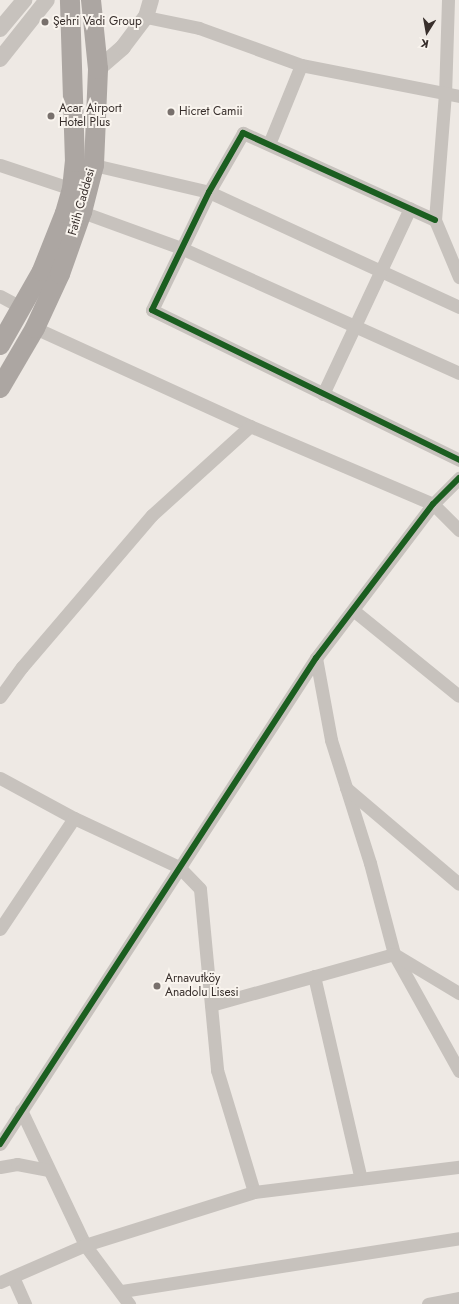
<!DOCTYPE html>
<html>
<head>
<meta charset="utf-8">
<style>
  body { margin:0 }
  #map { position:relative; width:459px; height:1304px; overflow:hidden; background:#eee9e4; font-family:Jost,sans-serif }
  div>[style] { position:absolute }
  .minor>* { height:13px; margin:-6.5px; padding:0 6.5px; transform-origin:6.5px; border-radius:6.5px; background:#c7c2bd }
  .tertiary>* { height:16px; margin:-8px; padding:0 8px; transform-origin:8px; border-radius:8px; background:#c7c2bd }
  .primary>* { height:20px; margin:-10px; padding:0 10px; transform-origin:10px; border-radius:10px; background:#aca6a2 }
  .cycleway>* { height:6px; margin:-3px; padding:0 3px; transform-origin:3px; border-radius:3px; background:#1b5e20 }
  .dots>* { width:11px; height:11px; translate:-50% -50%; box-sizing:border-box; border:2px solid #f9f4ee; border-radius:50% }
  span { translate:-50% -50%; white-space:nowrap; text-align:center; line-height:1.15; -webkit-text-stroke:4px #f9f4ee; paint-order:stroke }
  .poi-label { font-size:12px; color:#382f2c }
  .left { translate:0 -50%; text-align:left }
  .street-label { font-size:12px; color:#382f2c }
  .north { position:absolute; left:407px; top:12px; width:40px; height:40px; -webkit-text-stroke:3px #f9f4ee; paint-order:stroke; rotate:191deg; font-size:11px; font-weight:700; line-height:16px; text-align:center; color:#382f2c }
  .north::after { content:''; display:block; margin:auto; width:14px; height:18px; background:#382f2c; clip-path:polygon(50% 0,100% 100%,50% 72%,0 100%) }
</style>
</head>
<body>
<div id="map">
  <div class="minor">
    <i style="left:448px;top:0;width:93px;rotate:91.8deg"></i>
    <i style="left:445px;top:93px;width:127px;rotate:94.5deg"></i>
    <i style="left:435px;top:220px;width:62px;rotate:67.2deg"></i>
    <i style="left:146px;top:17px;width:54px;rotate:11.7deg"></i>
    <i style="left:199px;top:28px;width:109px;rotate:19.9deg"></i>
    <i style="left:301px;top:65px;width:161px;rotate:11.1deg"></i>
    <i style="left:269px;top:144px;width:85px;rotate:-67.9deg"></i>
    <i style="left:0;top:165px;width:76px;rotate:18.4deg"></i>
    <i style="left:94px;top:165px;width:118px;rotate:13.2deg"></i>
    <i style="left:209px;top:192px;width:275px;rotate:24.7deg"></i>
    <i style="left:82px;top:212px;width:105px;rotate:20deg"></i>
    <i style="left:181px;top:248px;width:305px;rotate:24.2deg"></i>
    <i style="left:435px;top:220px;width:211px;rotate:-155.6deg"></i>
    <i style="left:243px;top:133px;width:68px;rotate:120deg"></i>
    <i style="left:209px;top:192px;width:131px;rotate:115.8deg"></i>
    <i style="left:152px;top:310px;width:342px;rotate:26deg"></i>
    <i style="left:0;top:296px;width:24px;rotate:28deg"></i>
    <i style="left:35px;top:328px;width:236px;rotate:24.5deg"></i>
    <i style="left:250px;top:426px;width:199px;rotate:23.1deg"></i>
    <i style="left:433px;top:504px;width:37px;rotate:45deg"></i>
    <i style="left:323px;top:394px;width:205px;rotate:-64.9deg"></i>
    <i style="left:353px;top:610px;width:136px;rotate:39.1deg"></i>
    <i style="left:316px;top:658px;width:83px;rotate:79.6deg"></i>
    <i style="left:331px;top:740px;width:129px;rotate:72.4deg"></i>
    <i style="left:370px;top:863px;width:94px;rotate:75.2deg"></i>
    <i style="left:394px;top:954px;width:134px;rotate:60.9deg"></i>
    <i style="left:0;top:697px;width:37px;rotate:-54deg"></i>
    <i style="left:22px;top:667px;width:200px;rotate:-49.5deg"></i>
    <i style="left:152px;top:515px;width:132px;rotate:-42.2deg"></i>
    <i style="left:0;top:778px;width:84px;rotate:28.4deg"></i>
    <i style="left:74px;top:818px;width:116px;rotate:25deg"></i>
    <i style="left:179px;top:867px;width:30px;rotate:46deg"></i>
    <i style="left:200px;top:889px;width:182px;rotate:84.6deg"></i>
    <i style="left:217px;top:1070px;width:127px;rotate:73.1deg"></i>
    <i style="left:346px;top:788px;width:148px;rotate:40.3deg"></i>
    <i style="left:0;top:929px;width:133px;rotate:-56.3deg"></i>
    <i style="left:314px;top:976px;width:208px;rotate:77deg"></i>
    <i style="left:211px;top:1005px;width:190px;rotate:-15.6deg"></i>
    <i style="left:394px;top:954px;width:76px;rotate:31deg"></i>
    <i style="left:21px;top:1110px;width:149px;rotate:64.6deg"></i>
    <i style="left:85px;top:1245px;width:74px;rotate:53.3deg"></i>
    <i style="left:0;top:1144px;width:580px;rotate:-56.97deg"></i>
    <i style="left:316px;top:658px;width:193px;rotate:-52.8deg"></i>
    <i style="left:433px;top:504px;width:37px;rotate:-45deg"></i>
    <i style="left:0;top:1167px;width:17px;rotate:-10deg"></i>
    <i style="left:17px;top:1164px;width:31px;rotate:11deg"></i>
    <i style="left:13px;top:1277px;width:30px;rotate:66deg"></i>
    <i style="left:0;top:1282px;width:93px;rotate:-23.5deg"></i>
    <i style="left:85px;top:1245px;width:177px;rotate:-17.4deg"></i>
    <i style="left:254px;top:1192px;width:207px;rotate:-7deg"></i>
    <i style="left:122px;top:1291px;width:341px;rotate:-8.9deg"></i>
    <i style="left:428px;top:1304px;width:32px;rotate:-11deg"></i>
  </div>
  <div class="tertiary">
    <i style="left:0;top:29px;width:38px;rotate:-50deg"></i>
    <i style="left:0;top:59px;width:75px;rotate:-51.5deg"></i>
    <i style="left:98px;top:69px;width:33px;rotate:-41deg"></i>
    <i style="left:123px;top:47px;width:38px;rotate:-53deg"></i>
    <i style="left:146px;top:17px;width:18px;rotate:-74deg"></i>
  </div>
  <div class="primary">
    <i style="left:0;top:345px;width:85px;rotate:-60.4deg"></i>
    <i style="left:42px;top:271px;width:62px;rotate:-68.4deg"></i>
    <i style="left:65px;top:213px;width:25px;rotate:-74deg"></i>
    <i style="left:72px;top:189px;width:27px;rotate:-84deg"></i>
    <i style="left:75px;top:162px;width:162px;rotate:-91.8deg"></i>
    <i style="left:0;top:388px;width:69px;rotate:-59.7deg"></i>
    <i style="left:35px;top:328px;width:60px;rotate:-65.2deg"></i>
    <i style="left:60px;top:274px;width:66px;rotate:-70.5deg"></i>
    <i style="left:82px;top:212px;width:49px;rotate:-75.7deg"></i>
    <i style="left:94px;top:165px;width:96px;rotate:-87.6deg"></i>
    <i style="left:98px;top:69px;width:69px;rotate:-95.8deg"></i>
  </div>
  <div class="cycleway">
    <i style="left:435px;top:220px;width:211px;rotate:-155.6deg"></i>
    <i style="left:243px;top:133px;width:68px;rotate:120deg"></i>
    <i style="left:209px;top:192px;width:131px;rotate:115.8deg"></i>
    <i style="left:152px;top:310px;width:342px;rotate:26deg"></i>
    <i style="left:0;top:1144px;width:580px;rotate:-56.97deg"></i>
    <i style="left:316px;top:658px;width:193px;rotate:-52.8deg"></i>
    <i style="left:433px;top:504px;width:37px;rotate:-45deg"></i>
  </div>
  <div class="dots">
    <i style="left:45px;top:22px;background:#78706c"></i>
    <i style="left:171px;top:112px;background:#78706c"></i>
    <i style="left:51px;top:116px;background:#78706c"></i>
    <i style="left:157px;top:986px;background:#78706c"></i>
  </div>
  <div class="poi-label">
    <span class="left" style="left:53px;top:22px">Şehri Vadi Group</span>
    <span class="left" style="left:59px;top:116px">Acar Airport<br>Hotel Plus</span>
    <span class="left" style="left:179px;top:112px">Hicret Camii</span>
    <span class="left" style="left:165px;top:986px">Arnavutköy<br>Anadolu Lisesi</span>
  </div>
  <div class="street-label">
    <span style="left:82px;top:202px;rotate:-74deg">Fatih Caddesi</span>
  </div>
  <div class="north">K</div>
</div>
</body>
</html>
